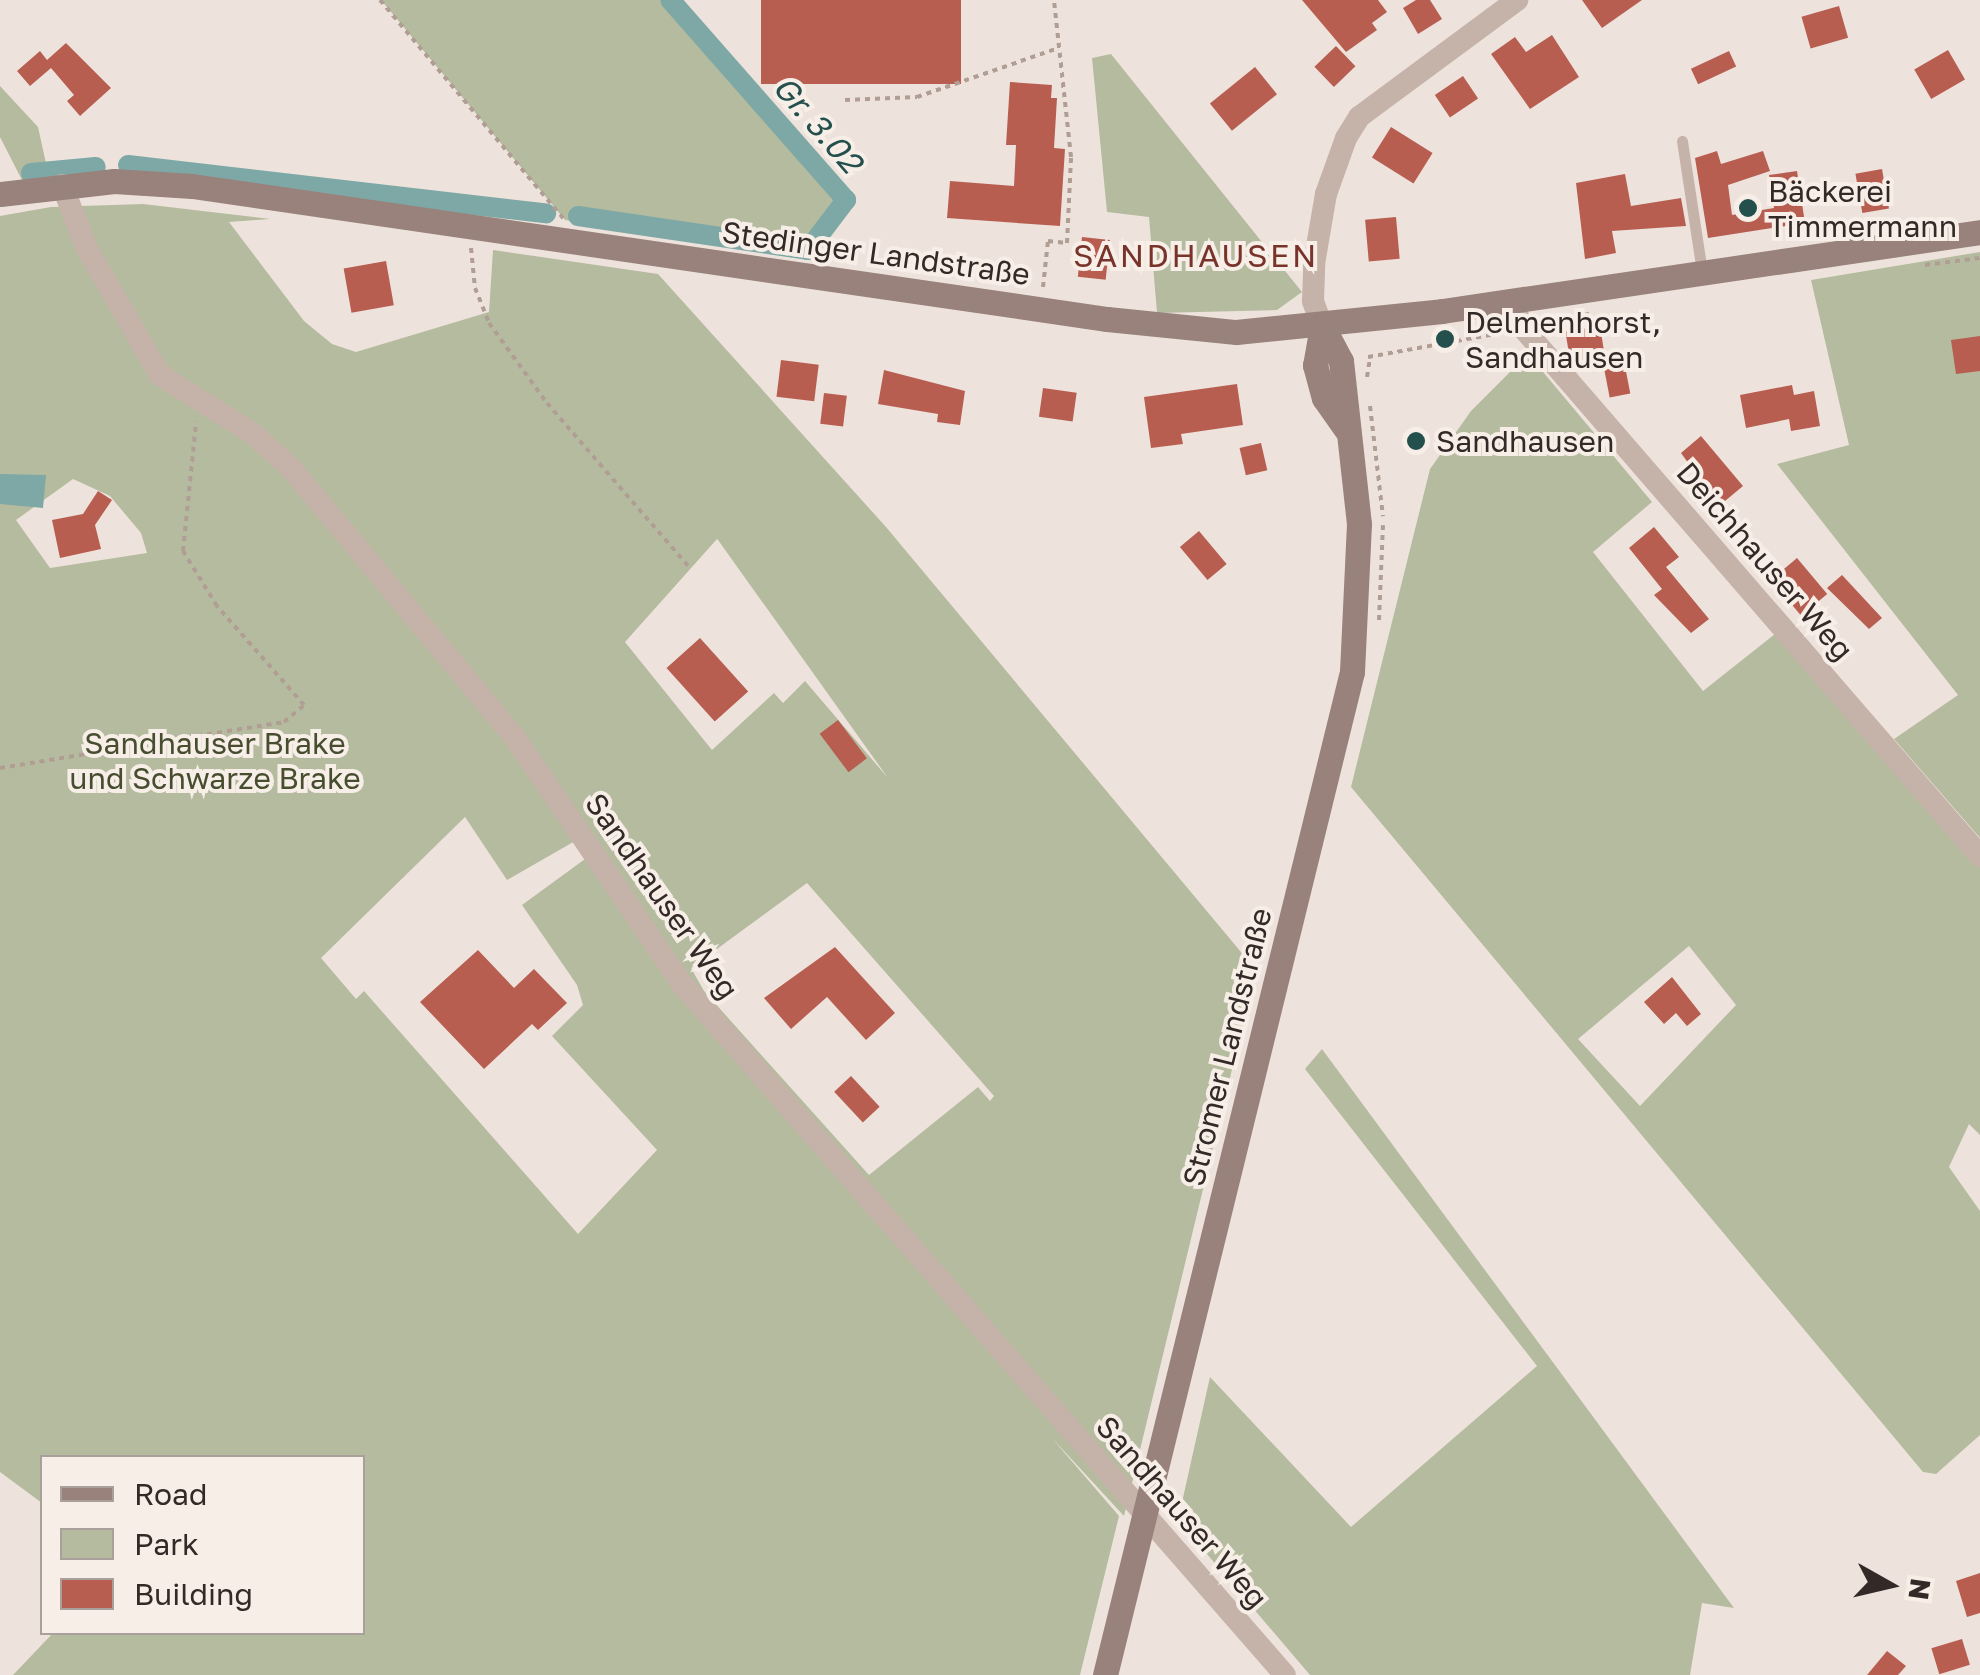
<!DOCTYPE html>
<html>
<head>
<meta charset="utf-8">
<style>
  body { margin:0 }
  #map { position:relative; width:1980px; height:1675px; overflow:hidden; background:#eee3dc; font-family:"Golos Text",sans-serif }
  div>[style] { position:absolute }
  .green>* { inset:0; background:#b5bb9e }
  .water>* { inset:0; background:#7ea8a5 }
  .canal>* { height:20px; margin:-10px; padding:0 10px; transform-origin:10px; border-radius:10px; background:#7ea8a5 }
  .building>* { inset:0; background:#b75e51; transform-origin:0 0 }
  .path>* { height:4px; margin-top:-2px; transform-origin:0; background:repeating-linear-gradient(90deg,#b09d94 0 5px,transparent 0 10px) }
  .lane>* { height:11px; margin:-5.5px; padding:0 5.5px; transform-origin:5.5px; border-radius:5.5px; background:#c5b3a9 }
  .street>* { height:22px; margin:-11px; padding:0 11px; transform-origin:11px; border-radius:11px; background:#c5b3a9 }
  .secondary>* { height:25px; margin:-12.5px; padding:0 12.5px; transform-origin:12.5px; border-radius:12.5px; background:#98827b }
  .dots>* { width:28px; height:28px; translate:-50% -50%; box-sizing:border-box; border:5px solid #f7eee7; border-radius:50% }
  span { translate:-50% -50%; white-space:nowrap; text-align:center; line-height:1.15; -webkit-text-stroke:8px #f7eee7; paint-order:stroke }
  .poi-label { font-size:30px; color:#332a28 }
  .left { translate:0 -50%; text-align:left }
  .street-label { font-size:30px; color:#332a28 }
  .park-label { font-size:30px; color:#464e2f }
  .water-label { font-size:32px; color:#234f4d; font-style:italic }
  .neighbourhood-label { font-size:32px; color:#78342b; letter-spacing:2.5px }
  .legend { position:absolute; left:40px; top:1455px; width:325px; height:180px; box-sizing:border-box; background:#f7eee7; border:2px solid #a9a09b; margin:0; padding:12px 18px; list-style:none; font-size:30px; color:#332a28 }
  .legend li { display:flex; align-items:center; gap:20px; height:50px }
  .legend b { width:50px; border:2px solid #a9a09b }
  .north { position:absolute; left:1840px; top:1535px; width:100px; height:100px; -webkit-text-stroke:8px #f7eee7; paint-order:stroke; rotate:98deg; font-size:28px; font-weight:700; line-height:40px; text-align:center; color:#332a28 }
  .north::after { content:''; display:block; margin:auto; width:35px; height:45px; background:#332a28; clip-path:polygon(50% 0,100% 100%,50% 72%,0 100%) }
</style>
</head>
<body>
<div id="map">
  <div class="green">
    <i style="clip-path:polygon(381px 0,662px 0,837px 199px,797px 253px,565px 220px)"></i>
    <i style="clip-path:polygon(1111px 54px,1302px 292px,1277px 310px,1157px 313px,1149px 217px,1107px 212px,1092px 58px)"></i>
    <i style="clip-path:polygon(0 86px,38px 127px,49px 177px,23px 182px,0 137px)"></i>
    <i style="clip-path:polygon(evenodd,143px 204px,270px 219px,229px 222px,304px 321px,332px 344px,356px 352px,489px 312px,493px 250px,658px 274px,886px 527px,1256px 970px,1124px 1516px,1051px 1437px,1119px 1516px,1080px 1675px,13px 1675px,53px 1633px,362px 1632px,362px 1458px,42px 1458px,42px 1503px,0 1472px,0 216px,51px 207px,143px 204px,73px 479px,110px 496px,141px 533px,147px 553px,50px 568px,16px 520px,73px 479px,143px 204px,717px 539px,718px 540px,888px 778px,805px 681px,783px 703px,774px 693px,712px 750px,625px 642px,717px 539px,143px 204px,465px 817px,507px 880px,575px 841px,585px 859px,522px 905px,577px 985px,583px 1005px,552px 1036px,657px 1150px,578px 1234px,364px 991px,356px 999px,321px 958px,465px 817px,143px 204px,807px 883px,994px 1096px,990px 1101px,978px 1087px,869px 1175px,704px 991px,691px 968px,807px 883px)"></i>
    <i style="clip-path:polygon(1980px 252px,1980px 838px,1894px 739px,1958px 695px,1777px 464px,1849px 445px,1811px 280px)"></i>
    <i style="clip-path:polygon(evenodd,1528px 354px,1652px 502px,1593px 552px,1703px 691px,1780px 630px,1980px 864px,1980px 1135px,1969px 1124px,1949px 1167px,1980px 1211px,1980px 1435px,1936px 1474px,1923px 1472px,1351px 787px,1430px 469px,1471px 411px,1528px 354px,1689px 946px,1736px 1005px,1640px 1106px,1578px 1039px,1689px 946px)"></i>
    <i style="clip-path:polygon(1322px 1049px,1734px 1608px,1702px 1603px,1690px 1675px,1310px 1675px,1178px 1520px,1210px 1377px,1351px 1527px,1537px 1366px,1305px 1069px)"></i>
  </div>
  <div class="water">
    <i style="clip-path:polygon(0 474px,46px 475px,43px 508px,0 504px)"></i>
  </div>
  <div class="canal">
    <i style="left:128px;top:165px;width:421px;rotate:6.6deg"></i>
    <i style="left:31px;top:173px;width:65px;rotate:-5.3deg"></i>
    <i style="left:578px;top:216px;width:232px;rotate:8.4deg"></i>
    <i style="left:808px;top:250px;width:63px;rotate:-52.8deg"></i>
    <i style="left:846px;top:200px;width:266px;rotate:-131.3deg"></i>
  </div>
  <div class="building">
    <i style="left:761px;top:0;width:200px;height:84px"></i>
    <i style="clip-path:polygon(1302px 0,1378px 0,1387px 12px,1372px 23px,1377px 30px,1346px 52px)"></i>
    <i style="clip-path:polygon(1416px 0,1430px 0,1442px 19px,1418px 34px,1403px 8px)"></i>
    <i style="clip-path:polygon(1582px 0,1642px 0,1602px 28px)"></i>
    <i style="left:1839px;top:6px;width:33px;height:39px;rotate:74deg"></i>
    <i style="clip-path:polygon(1552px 35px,1579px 77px,1530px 109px,1491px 54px,1515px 37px,1526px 52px)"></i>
    <i style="clip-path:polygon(66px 43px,111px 88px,80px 116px,67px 101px,74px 95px,51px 68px,30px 86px,17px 71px,40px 51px,47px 60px)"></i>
    <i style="left:1336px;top:46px;width:28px;height:30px;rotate:46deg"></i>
    <i style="left:1948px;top:50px;width:34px;height:39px;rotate:60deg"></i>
    <i style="left:1729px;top:51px;width:17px;height:42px;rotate:65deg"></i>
    <i style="left:1255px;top:67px;width:35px;height:58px;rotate:51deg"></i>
    <i style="left:1463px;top:76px;width:27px;height:34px;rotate:56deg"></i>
    <i style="clip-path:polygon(1010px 82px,1052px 85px,1051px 98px,1057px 98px,1054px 148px,1065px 149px,1060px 226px,947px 218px,950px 181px,1014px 186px,1016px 145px,1006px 145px)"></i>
    <i style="left:1391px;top:127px;width:49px;height:36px;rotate:32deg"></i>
    <i style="clip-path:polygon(1717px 151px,1721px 164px,1763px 151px,1770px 171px,1728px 185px,1732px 215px,1774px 208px,1769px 175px,1797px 171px,1805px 223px,1708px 238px,1695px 158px)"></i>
    <i style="left:1882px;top:169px;width:40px;height:27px;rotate:80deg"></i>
    <i style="clip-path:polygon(1625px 174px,1631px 206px,1681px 198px,1686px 226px,1612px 231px,1616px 253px,1585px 259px,1576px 183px)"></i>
    <i style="left:1396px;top:217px;width:42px;height:31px;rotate:85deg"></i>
    <i style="left:1082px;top:237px;width:28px;height:40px;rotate:6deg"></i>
    <i style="left:386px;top:261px;width:45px;height:43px;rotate:80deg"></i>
    <i style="left:1600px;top:326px;width:31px;height:35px;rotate:81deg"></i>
    <i style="clip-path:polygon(1980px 336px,1980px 371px,1956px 374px,1951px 340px)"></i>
    <i style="left:781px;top:360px;width:38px;height:37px;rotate:7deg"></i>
    <i style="left:1624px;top:361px;width:33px;height:21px;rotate:79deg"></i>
    <i style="clip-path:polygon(884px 370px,965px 391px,960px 425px,937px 422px,938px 414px,878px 404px)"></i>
    <i style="clip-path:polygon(1237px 384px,1243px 425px,1181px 434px,1183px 444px,1151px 448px,1144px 397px)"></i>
    <i style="clip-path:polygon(1792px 385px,1794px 395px,1814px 391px,1820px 426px,1791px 431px,1789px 419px,1746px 428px,1740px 395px)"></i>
    <i style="left:1043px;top:388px;width:34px;height:29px;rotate:8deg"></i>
    <i style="left:824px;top:393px;width:23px;height:31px;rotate:7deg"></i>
    <i style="clip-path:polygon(1701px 436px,1743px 486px,1719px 506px,1681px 453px)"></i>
    <i style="left:1261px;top:443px;width:28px;height:22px;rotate:77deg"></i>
    <i style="clip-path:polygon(98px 491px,112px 500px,95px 525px,101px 549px,60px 558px,52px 520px,83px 514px)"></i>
    <i style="clip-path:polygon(1654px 527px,1679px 557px,1666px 567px,1709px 619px,1691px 633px,1654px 595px,1662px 589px,1629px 548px)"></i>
    <i style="left:1199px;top:531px;width:43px;height:25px;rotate:50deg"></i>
    <i style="left:1797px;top:558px;width:47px;height:34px;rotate:50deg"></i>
    <i style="clip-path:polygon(1842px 575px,1882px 618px,1869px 629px,1827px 588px)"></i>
    <i style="left:700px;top:638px;width:72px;height:45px;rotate:48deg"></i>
    <i style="left:838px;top:720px;width:48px;height:23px;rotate:53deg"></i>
    <i style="clip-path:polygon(835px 947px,895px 1013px,866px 1040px,827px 997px,791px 1029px,764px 998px)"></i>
    <i style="clip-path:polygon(478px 950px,514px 988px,534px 969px,567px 1003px,538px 1030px,532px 1024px,484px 1069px,420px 1002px)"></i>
    <i style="clip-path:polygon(1672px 977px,1701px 1014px,1687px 1026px,1676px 1013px,1664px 1024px,1644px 1002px)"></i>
    <i style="left:851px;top:1076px;width:42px;height:23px;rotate:47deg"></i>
    <i style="clip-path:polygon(1980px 1573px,1980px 1613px,1967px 1617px,1956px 1581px)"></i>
    <i style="left:1962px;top:1639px;width:27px;height:32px;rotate:73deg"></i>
    <i style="clip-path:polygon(1887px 1651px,1906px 1666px,1898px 1675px,1867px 1675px)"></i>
  </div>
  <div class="path">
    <i style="left:380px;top:0;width:285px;rotate:50deg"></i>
    <i style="left:845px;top:100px;width:72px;rotate:-2.4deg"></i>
    <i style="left:917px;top:97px;width:147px;rotate:-19.1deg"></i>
    <i style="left:471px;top:248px;width:40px;rotate:84.3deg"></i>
    <i style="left:475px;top:288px;width:38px;rotate:68deg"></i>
    <i style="left:489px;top:323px;width:99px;rotate:54.1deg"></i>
    <i style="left:547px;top:403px;width:218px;rotate:49.1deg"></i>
    <i style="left:1925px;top:265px;width:55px;rotate:-7.3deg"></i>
    <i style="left:1043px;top:287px;width:46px;rotate:-83.8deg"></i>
    <i style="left:1048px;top:241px;width:19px;rotate:6deg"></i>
    <i style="left:1067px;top:243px;width:86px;rotate:-87.3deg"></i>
    <i style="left:1071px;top:157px;width:158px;rotate:-96.2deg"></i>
    <i style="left:1545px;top:323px;width:45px;rotate:-11.6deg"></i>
    <i style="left:1368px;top:357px;width:135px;rotate:-10.2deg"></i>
    <i style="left:1367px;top:377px;width:20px;rotate:-81deg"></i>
    <i style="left:1370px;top:406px;width:111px;rotate:83.3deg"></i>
    <i style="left:1379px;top:620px;width:95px;rotate:-87.6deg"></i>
    <i style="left:0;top:768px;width:288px;rotate:-9.2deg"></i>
    <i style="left:284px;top:722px;width:26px;rotate:-40deg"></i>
    <i style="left:304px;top:705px;width:132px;rotate:-131.3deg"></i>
    <i style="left:217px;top:606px;width:65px;rotate:-121.7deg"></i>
    <i style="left:183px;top:551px;width:130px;rotate:-84.2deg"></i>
  </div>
  <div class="lane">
    <i style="left:1682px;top:141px;width:132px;rotate:81.3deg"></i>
  </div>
  <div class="street">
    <i style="left:62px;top:185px;width:69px;rotate:68.7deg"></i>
    <i style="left:87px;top:249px;width:146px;rotate:59.9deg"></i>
    <i style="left:160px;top:375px;width:109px;rotate:32.2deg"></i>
    <i style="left:252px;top:433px;width:52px;rotate:41.9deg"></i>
    <i style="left:291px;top:468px;width:351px;rotate:50.3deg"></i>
    <i style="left:515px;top:738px;width:297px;rotate:55.8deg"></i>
    <i style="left:682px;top:984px;width:917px;rotate:48.89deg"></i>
    <i style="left:1512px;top:300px;width:29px;rotate:70deg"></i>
    <i style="left:1522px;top:327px;width:700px;rotate:49.11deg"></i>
    <i style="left:1322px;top:326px;width:27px;rotate:-110deg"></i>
    <i style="left:1313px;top:301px;width:37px;rotate:-88deg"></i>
    <i style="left:1314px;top:264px;width:71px;rotate:-80.3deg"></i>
    <i style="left:1326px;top:194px;width:59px;rotate:-70.3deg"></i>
    <i style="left:1346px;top:138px;width:25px;rotate:-58deg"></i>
    <i style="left:1359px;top:117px;width:197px;rotate:-36.5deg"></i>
  </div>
  <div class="secondary">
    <i style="left:0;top:194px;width:115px;rotate:-6.5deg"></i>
    <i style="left:114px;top:181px;width:78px;rotate:3.7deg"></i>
    <i style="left:192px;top:186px;width:925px;rotate:8.27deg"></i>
    <i style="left:1107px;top:319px;width:130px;rotate:5.8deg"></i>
    <i style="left:1236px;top:332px;width:207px;rotate:-5.8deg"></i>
    <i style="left:1442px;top:311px;width:544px;rotate:-8.35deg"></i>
    <i style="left:1322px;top:326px;width:40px;rotate:100deg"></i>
    <i style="left:1315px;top:365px;width:34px;rotate:75deg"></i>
    <i style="left:1324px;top:398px;width:38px;rotate:55deg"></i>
    <i style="left:1105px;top:1675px;width:1033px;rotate:-76.17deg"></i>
    <i style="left:1352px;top:672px;width:148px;rotate:-87.3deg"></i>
    <i style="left:1359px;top:524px;width:164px;rotate:-96.3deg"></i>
    <i style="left:1341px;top:361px;width:40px;rotate:-118deg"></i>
  </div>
  <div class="dots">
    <i style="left:1748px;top:208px;background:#234f4d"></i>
    <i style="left:1445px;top:339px;background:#234f4d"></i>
    <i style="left:1416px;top:441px;background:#234f4d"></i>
  </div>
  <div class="poi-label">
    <span class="left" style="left:1768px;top:208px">Bäckerei<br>Timmermann</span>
    <span class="left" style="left:1465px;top:339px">Delmenhorst,<br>Sandhausen</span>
    <span class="left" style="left:1436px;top:441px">Sandhausen</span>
  </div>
  <div class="street-label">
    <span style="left:876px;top:253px;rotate:8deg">Stedinger Landstraße</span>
    <span style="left:1765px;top:561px;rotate:49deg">Deichhauser Weg</span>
    <span style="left:662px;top:896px;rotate:55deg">Sandhauser Weg</span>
    <span style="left:1227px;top:1047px;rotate:-76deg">Stromer Landstraße</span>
    <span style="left:1182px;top:1512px;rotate:49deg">Sandhauser Weg</span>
  </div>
  <div class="park-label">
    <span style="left:215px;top:760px">Sandhauser Brake<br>und Schwarze Brake</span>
  </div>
  <div class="water-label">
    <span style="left:818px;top:124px;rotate:49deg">Gr. 3.02</span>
  </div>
  <div class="neighbourhood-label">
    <span style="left:1196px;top:255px">SANDHAUSEN</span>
  </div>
  <ul class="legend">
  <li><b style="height:12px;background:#98827b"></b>Road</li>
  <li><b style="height:28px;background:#b5bb9e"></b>Park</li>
  <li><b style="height:28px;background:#b75e51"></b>Building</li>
  </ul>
  <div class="north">N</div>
</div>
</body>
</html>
